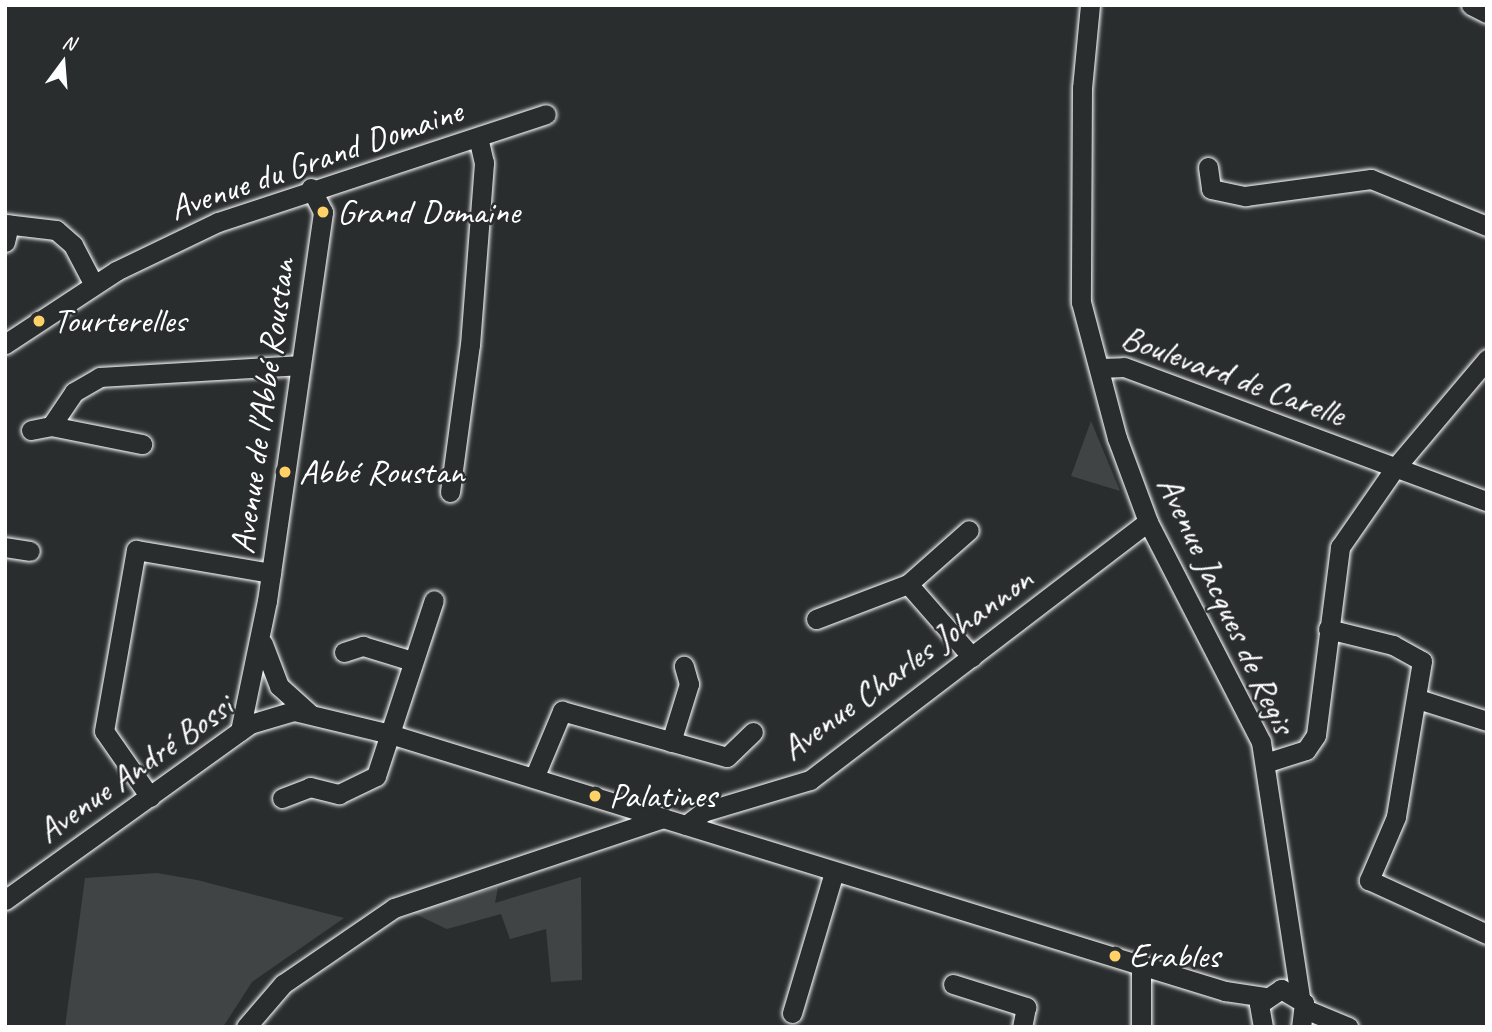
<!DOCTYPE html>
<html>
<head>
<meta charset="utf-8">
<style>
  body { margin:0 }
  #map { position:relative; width:1492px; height:1032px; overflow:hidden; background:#2a2d2e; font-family:Caveat,sans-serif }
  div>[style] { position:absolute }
  .green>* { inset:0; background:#414445 }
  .roads { filter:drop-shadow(0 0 2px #fff) drop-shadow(0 0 2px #fff) }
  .minor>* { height:19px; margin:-9.5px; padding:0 9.5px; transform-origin:9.5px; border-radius:9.5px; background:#2a2d2e }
  .dots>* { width:19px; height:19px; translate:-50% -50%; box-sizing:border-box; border:4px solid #2a2d2e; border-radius:50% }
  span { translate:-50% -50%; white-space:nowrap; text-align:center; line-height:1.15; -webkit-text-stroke:5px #2a2d2e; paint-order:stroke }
  .street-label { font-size:35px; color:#fff }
  .poi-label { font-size:35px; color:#fff }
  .left { translate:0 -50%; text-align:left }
  .frame { position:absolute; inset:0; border:7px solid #fff; pointer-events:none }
  .north { position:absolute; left:28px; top:28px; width:70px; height:70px; -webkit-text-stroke:5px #2a2d2e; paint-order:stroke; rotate:16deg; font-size:19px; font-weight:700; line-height:28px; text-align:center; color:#fff }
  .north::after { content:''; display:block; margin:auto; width:24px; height:32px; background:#fff; clip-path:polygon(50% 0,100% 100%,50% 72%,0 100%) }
</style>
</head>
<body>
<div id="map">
  <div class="green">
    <i style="clip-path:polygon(1091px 421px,1120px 491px,1071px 476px)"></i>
    <i style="clip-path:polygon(157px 873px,197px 880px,344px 918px,252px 982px,223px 1027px,65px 1027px,85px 878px)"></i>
    <i style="clip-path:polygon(581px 877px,582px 980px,551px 982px,546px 929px,510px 939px,501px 914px,447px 929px,411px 912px,498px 887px,495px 903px)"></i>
  </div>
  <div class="roads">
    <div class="minor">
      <i style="left:1090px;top:5px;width:83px;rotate:95.5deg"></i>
      <i style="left:1082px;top:88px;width:214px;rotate:90.3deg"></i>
      <i style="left:1081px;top:302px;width:141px;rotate:75.2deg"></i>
      <i style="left:1117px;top:438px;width:90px;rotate:69.7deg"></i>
      <i style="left:1148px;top:522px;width:247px;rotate:62.8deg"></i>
      <i style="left:1261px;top:742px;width:258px;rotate:81.3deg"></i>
      <i style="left:1471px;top:5px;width:18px;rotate:27deg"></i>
      <i style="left:1208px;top:167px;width:22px;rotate:82deg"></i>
      <i style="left:1211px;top:189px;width:35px;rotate:12deg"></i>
      <i style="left:1245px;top:196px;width:127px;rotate:-7.7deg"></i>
      <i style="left:1371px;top:179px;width:125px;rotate:22.1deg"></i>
      <i style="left:5px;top:224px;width:51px;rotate:6.7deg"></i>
      <i style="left:56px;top:230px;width:23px;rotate:41deg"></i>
      <i style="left:73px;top:245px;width:45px;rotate:62.3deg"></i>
      <i style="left:5px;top:242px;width:18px;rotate:-77deg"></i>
      <i style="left:5px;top:344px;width:133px;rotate:-33.3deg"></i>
      <i style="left:116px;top:271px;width:113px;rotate:-25.7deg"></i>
      <i style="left:218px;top:222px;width:345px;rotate:-18.2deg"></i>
      <i style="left:1099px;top:368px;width:25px;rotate:-2deg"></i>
      <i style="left:1124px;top:367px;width:387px;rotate:20.3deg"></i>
      <i style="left:51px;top:426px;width:41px;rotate:-55.9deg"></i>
      <i style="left:74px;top:392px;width:30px;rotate:-30deg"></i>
      <i style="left:100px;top:377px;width:201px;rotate:-3.4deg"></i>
      <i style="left:31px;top:430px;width:20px;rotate:-11deg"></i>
      <i style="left:51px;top:426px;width:93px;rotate:11.2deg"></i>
      <i style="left:450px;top:492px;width:148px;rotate:-82.3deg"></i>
      <i style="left:470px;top:345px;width:183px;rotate:-85.6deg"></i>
      <i style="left:484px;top:163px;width:26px;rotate:-103deg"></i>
      <i style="left:5px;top:547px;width:25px;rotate:9deg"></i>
      <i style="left:908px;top:584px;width:97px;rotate:48.8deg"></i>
      <i style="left:816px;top:619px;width:98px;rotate:-20.8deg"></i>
      <i style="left:908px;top:584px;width:81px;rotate:-41.5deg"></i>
      <i style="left:1328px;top:629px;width:67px;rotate:13.8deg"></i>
      <i style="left:1393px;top:645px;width:33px;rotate:29deg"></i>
      <i style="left:1422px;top:661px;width:158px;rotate:99.5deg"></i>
      <i style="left:1396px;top:817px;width:69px;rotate:113.2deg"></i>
      <i style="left:1369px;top:880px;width:130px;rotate:24.6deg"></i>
      <i style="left:263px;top:644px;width:45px;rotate:69.1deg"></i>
      <i style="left:279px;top:686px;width:40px;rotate:42deg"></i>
      <i style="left:344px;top:652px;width:20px;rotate:-18deg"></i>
      <i style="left:363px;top:646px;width:51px;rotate:17deg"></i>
      <i style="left:1418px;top:699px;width:72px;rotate:17.7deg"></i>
      <i style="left:240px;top:731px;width:133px;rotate:-78.3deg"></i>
      <i style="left:267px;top:601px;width:393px;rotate:-81.8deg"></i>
      <i style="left:323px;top:212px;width:27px;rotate:-117deg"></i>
      <i style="left:671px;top:742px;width:61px;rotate:-72.8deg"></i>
      <i style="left:689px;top:684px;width:19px;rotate:-106deg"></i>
      <i style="left:1265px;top:763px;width:43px;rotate:-17.6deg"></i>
      <i style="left:1306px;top:750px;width:18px;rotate:-56deg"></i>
      <i style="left:1316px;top:735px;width:190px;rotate:-82.7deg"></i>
      <i style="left:1340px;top:547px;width:96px;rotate:-55.2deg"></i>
      <i style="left:1395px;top:468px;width:143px;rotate:-49.8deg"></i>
      <i style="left:534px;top:778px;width:73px;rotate:-67.3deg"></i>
      <i style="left:562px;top:711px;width:171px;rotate:15.6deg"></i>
      <i style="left:727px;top:757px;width:36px;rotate:-44deg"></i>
      <i style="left:150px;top:797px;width:80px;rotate:-124.9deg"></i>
      <i style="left:104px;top:731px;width:184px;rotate:-80deg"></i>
      <i style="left:136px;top:550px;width:137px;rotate:9.7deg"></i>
      <i style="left:282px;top:798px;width:30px;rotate:-21deg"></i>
      <i style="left:310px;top:787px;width:30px;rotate:14deg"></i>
      <i style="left:339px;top:794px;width:41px;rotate:-25.9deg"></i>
      <i style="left:376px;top:776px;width:185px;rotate:-71.8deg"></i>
      <i style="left:686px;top:825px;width:21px;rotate:-37deg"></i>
      <i style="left:703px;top:812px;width:112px;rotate:-16.7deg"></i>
      <i style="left:810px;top:780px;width:425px;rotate:-37.4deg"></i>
      <i style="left:5px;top:900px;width:302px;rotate:-35.7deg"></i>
      <i style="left:250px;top:724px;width:46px;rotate:-16.5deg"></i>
      <i style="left:294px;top:711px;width:99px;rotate:13.5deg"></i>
      <i style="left:390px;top:734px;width:874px;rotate:17.11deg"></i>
      <i style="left:1225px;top:991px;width:40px;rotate:8.5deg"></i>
      <i style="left:953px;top:984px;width:77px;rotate:17.5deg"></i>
      <i style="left:1026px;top:1007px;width:20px;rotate:101deg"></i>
      <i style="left:1305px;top:1009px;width:47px;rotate:22.7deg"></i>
      <i style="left:792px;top:1013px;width:147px;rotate:-73.4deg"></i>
      <i style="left:246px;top:1027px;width:57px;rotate:-49.3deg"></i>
      <i style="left:283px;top:984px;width:135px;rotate:-34.4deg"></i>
      <i style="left:394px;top:908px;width:284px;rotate:-18.5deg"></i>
      <i style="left:1141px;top:1027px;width:63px;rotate:-90deg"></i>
      <i style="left:1263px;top:1027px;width:23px;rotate:-100deg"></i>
      <i style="left:1259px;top:1004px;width:27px;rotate:-34deg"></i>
      <i style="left:1281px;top:989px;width:27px;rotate:31deg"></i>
      <i style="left:1304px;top:1003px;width:24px;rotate:97deg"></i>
    </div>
  </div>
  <div class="dots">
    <i style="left:323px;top:212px;background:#ffd166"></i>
    <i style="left:39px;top:321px;background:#ffd166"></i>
    <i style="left:285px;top:472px;background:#ffd166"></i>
    <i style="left:595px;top:796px;background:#ffd166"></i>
    <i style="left:1115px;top:956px;background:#ffd166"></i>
  </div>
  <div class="street-label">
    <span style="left:316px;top:160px;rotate:-19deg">Avenue du Grand Domaine</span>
    <span style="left:1233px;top:376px;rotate:20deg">Boulevard de Carelle</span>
    <span style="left:263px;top:406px;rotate:-82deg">Avenue de l'Abbé Roustan</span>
    <span style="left:1226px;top:605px;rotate:65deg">Avenue Jacques de Regis</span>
    <span style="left:907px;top:664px;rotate:-36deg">Avenue Charles Johannon</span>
    <span style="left:135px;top:769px;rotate:-35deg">Avenue André Bossi</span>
  </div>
  <div class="poi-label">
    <span class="left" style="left:337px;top:212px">Grand Domaine</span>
    <span class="left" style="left:53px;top:321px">Tourterelles</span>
    <span class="left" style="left:299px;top:472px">Abbé Roustan</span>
    <span class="left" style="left:609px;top:796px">Palatines</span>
    <span class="left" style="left:1129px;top:956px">Erables</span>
  </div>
  <div class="frame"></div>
  <div class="north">N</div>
</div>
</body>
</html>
